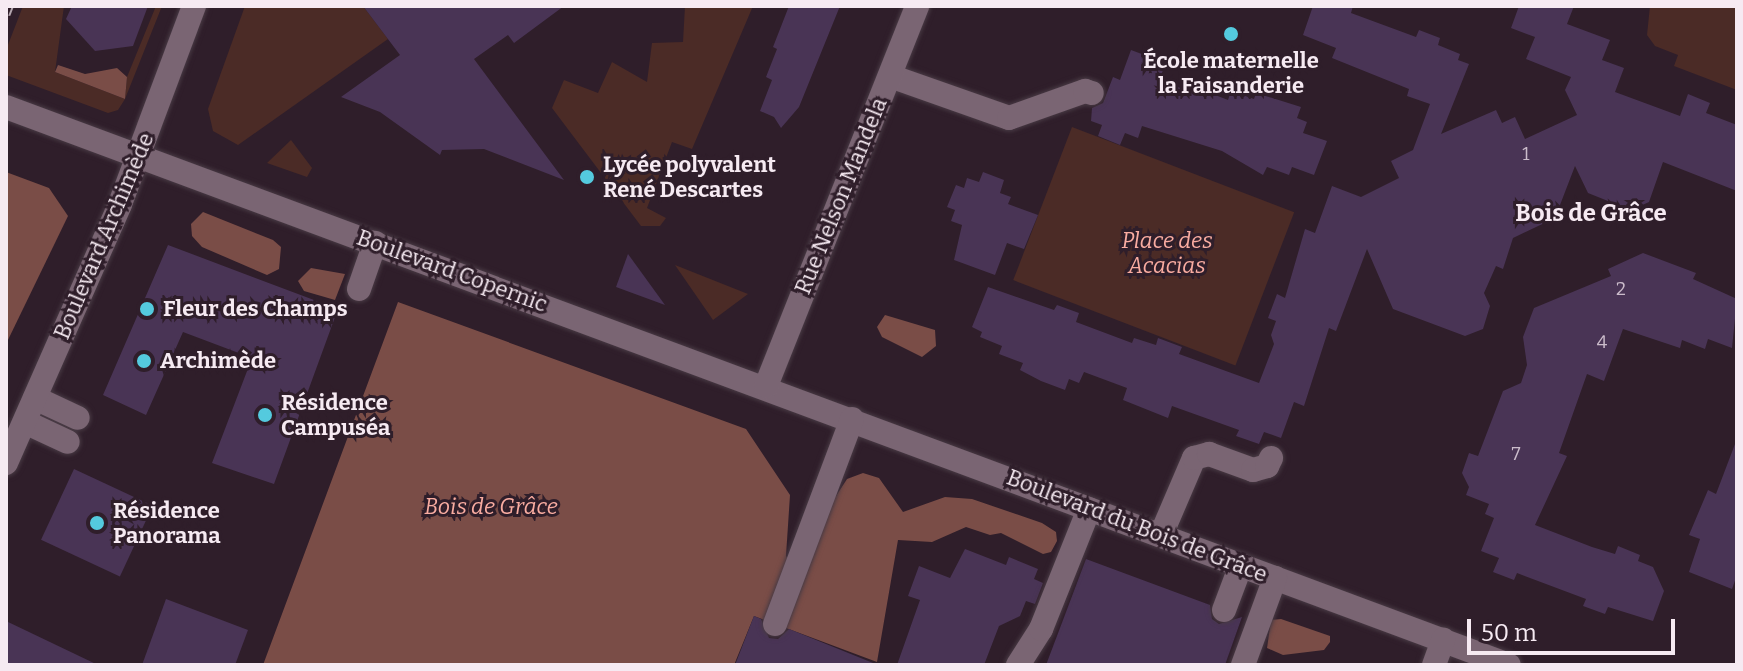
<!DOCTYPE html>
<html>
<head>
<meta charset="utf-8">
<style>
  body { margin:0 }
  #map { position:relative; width:1743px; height:671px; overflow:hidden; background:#2f1e2a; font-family:Bitter,serif }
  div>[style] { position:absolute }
  .green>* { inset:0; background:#4b2b26; transform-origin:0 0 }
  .forest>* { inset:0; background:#7a4d47 }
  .building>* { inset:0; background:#493455; transform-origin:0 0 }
  .roads { filter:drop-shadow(0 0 2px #483a44) drop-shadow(0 0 2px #483a44) }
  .minor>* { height:24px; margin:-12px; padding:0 12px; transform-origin:12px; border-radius:12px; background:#7a6573 }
  .rail>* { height:9px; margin-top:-4.5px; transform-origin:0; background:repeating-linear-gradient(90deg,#2f1e2a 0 18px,#b4a6af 0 36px); box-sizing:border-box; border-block:2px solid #b4a6af }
  .dots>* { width:22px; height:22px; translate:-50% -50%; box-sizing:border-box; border:4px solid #2f1e2a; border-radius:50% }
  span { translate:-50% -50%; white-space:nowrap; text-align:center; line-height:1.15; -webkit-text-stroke:6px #2f1e2a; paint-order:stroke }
  .number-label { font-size:18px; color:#cbbccb }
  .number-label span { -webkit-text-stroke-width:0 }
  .poi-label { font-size:22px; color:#f6eaf2; font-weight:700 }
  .left { translate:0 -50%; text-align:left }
  .street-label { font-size:22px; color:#f6eaf2 }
  .park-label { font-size:22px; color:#f9aca1; font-style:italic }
  .neighbourhood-label { font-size:24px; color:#f6eaf2; font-weight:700 }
  .frame { position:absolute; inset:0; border:8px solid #f6eaf2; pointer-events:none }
  .scale { position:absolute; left:1467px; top:619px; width:208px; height:36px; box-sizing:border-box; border:4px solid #f6eaf2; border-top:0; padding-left:10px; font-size:24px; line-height:28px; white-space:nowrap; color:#f6eaf2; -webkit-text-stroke:6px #2f1e2a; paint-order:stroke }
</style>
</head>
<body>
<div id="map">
  <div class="green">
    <i style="clip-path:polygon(23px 6px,64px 6px,55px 72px,125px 99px,127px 77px,156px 6px,162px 6px,125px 99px,118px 110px,108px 113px,6px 75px,6px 50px)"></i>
    <i style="clip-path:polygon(245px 6px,363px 6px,388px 39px,238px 145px,213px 131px,208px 109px)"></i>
    <i style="clip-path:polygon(685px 6px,753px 6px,692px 149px,672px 142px,647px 208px,666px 218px,660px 226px,641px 226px,552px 108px,564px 80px,598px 93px,612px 62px,647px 82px,652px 43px,683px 42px)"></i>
    <i style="clip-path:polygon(1650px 6px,1737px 6px,1737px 90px,1674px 66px,1678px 55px,1655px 46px,1647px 35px)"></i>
    <i style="left:1072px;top:127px;width:238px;height:164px;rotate:21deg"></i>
    <i style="clip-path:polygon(291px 140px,312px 168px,307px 177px,267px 163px)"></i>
    <i style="clip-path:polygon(675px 265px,748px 294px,713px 320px)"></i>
  </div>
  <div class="forest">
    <i style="clip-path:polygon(58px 65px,85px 74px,117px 68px,127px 77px,125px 99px,55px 72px)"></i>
    <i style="clip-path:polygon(6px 172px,49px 188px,68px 216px,6px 344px)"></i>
    <i style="clip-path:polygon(203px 212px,273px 240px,281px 247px,279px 269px,267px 275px,202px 247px,192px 236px,191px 224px)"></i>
    <i style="clip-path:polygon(311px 268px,345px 274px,335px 300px,304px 291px,298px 281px)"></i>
    <i style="clip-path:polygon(398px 302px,746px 429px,790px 495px,786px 556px,791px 566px,847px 479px,863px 473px,879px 478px,903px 512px,945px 497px,972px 499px,1042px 523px,1056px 532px,1057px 541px,1051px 552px,1043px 554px,1001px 533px,990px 535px,966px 527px,932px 542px,898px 540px,877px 662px,754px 616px,734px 665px,263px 665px)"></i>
    <i style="clip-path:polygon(885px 315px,935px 330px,936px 346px,922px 357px,882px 337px,877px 327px)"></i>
    <i style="clip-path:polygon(1281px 619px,1330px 636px,1330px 642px,1324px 650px,1283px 655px,1267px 648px,1271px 620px)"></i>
  </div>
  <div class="building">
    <i style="clip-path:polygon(72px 6px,148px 6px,133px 46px,95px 51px,66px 19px)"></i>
    <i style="clip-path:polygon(363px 6px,564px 6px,514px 43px,508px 35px,474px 59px,564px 180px,484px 149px,442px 150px,440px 155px,380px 112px,341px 97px,400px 55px)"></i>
    <i style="clip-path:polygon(789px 6px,840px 6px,799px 107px,781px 128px,774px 117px,760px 111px,772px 80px,766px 77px,777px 49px,773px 47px)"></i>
    <i style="clip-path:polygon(1313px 6px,1353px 6px,1351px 13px,1416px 37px,1419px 30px,1440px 38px,1438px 45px,1460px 54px,1458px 60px,1469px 64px,1441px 134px,1496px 110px,1502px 123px,1515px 117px,1525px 139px,1577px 115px,1565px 90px,1571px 77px,1526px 59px,1535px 37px,1511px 28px,1519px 6px,1574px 6px,1567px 24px,1610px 40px,1602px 60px,1624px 68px,1615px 92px,1680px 116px,1688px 94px,1710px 103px,1706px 113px,1737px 125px,1737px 191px,1663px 162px,1649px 202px,1618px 216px,1613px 203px,1588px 193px,1575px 166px,1555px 218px,1513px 238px,1503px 269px,1496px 266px,1484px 293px,1490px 306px,1483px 329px,1465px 336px,1393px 309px,1367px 249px,1336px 331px,1329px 328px,1304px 406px,1294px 402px,1281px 438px,1264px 432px,1259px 444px,1236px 436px,1239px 430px,1172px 406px,1168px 418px,1123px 400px,1127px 388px,1084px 372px,1079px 383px,1069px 379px,1065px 390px,1041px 381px,1020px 370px,1023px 363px,999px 354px,1002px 346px,980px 337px,982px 332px,972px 327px,988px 287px,1054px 310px,1057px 305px,1079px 313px,1076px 322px,1132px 343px,1134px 338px,1156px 345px,1158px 338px,1182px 347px,1179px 354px,1259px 383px,1274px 344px,1271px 335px,1276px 321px,1268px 318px,1277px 294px,1285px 298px,1305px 229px,1315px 233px,1332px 186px,1361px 197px,1399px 178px,1391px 161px,1413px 150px,1430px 104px,1407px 96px,1409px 89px,1332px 58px,1336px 48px,1303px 35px)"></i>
    <i style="clip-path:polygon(1131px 50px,1166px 63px,1159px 80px,1203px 96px,1205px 91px,1228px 100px,1231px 91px,1254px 99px,1256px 93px,1301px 107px,1297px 118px,1307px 122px,1303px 133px,1327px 141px,1314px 175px,1292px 167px,1289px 175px,1267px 167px,1263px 175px,1222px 151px,1142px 126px,1138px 138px,1125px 133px,1120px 145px,1098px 136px,1102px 125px,1091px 121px,1092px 108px,1103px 103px,1113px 77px,1120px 80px)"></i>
    <i style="clip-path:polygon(983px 172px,1004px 180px,1000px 193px,1011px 197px,1008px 204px,1038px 215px,1024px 249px,1007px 243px,995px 275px,954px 260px,962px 225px,951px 221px,955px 210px,947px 207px,956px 185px,964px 188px,967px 178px,979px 182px)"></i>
    <i style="clip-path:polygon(168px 245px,338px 309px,274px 484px,212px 463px,252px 358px,183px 332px,146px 415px,103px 395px)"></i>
    <i style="clip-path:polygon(1643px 253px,1696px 273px,1693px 279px,1737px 299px,1732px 348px,1708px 339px,1705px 349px,1682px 340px,1680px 348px,1623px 329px,1604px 381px,1587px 374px,1559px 453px,1567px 456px,1535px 525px,1592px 547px,1615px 554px,1618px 546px,1640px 555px,1638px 561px,1653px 567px,1664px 591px,1653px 621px,1608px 607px,1605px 614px,1583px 606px,1586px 599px,1517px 573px,1514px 580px,1493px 572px,1499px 558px,1481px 551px,1494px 518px,1485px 514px,1489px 504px,1466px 495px,1469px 487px,1462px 473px,1469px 453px,1478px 456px,1503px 391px,1521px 383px,1527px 365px,1523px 337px,1534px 308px,1611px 276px,1608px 269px)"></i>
    <i style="clip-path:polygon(628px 254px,665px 305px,616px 287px)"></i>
    <i style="clip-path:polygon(1735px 444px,1737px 575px,1732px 589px,1689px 572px,1700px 539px,1689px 535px,1708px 490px,1716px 494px)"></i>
    <i style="left:74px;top:469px;width:87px;height:78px;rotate:25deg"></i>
    <i style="clip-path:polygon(965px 549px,1006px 565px,1009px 557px,1038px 569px,1034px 579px,1043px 583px,1035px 604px,1026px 601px,1020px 616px,999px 626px,984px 665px,897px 665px,920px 600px,908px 596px,919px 566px,950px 578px)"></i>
    <i style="clip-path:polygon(1086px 559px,1210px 605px,1212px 619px,1219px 624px,1242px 617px,1225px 665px,1046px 665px)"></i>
    <i style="clip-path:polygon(166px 599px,248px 630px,235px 665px,142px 665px)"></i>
    <i style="clip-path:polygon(754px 616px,761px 619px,769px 638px,778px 639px,789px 629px,878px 665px,735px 665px)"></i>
    <i style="clip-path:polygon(6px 621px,98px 665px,6px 665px)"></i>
  </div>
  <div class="roads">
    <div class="minor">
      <i style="left:890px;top:76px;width:126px;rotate:19.4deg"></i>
      <i style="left:1009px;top:118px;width:81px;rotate:-19.6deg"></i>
      <i style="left:1085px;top:91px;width:7px;rotate:16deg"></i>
      <i style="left:6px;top:107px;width:1603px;rotate:20.37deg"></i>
      <i style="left:359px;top:289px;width:49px;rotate:-70.8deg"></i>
      <i style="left:766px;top:386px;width:409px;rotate:-68.3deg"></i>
      <i style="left:35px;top:398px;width:47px;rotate:24.9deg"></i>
      <i style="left:25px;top:422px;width:47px;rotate:24.9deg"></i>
      <i style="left:6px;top:463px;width:283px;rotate:-66.2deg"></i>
      <i style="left:120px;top:204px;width:211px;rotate:-69.5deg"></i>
      <i style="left:1161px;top:535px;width:84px;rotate:-66.8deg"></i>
      <i style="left:1194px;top:458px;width:16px;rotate:-15deg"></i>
      <i style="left:1209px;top:454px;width:47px;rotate:20deg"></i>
      <i style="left:1253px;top:470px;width:15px;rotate:-16deg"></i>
      <i style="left:1267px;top:466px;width:9px;rotate:-63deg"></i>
      <i style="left:1224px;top:610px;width:48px;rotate:-69.3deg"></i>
      <i style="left:775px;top:624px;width:219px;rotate:-69.4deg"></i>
      <i style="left:1018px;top:665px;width:43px;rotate:-57.4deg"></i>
      <i style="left:1041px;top:629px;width:129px;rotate:-68.2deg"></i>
      <i style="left:1243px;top:665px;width:93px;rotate:-69.8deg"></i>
      <i style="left:1434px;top:665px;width:27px;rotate:-70deg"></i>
    </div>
  </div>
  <div class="rail">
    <i style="left:6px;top:14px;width:9px;rotate:-69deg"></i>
  </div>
  <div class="dots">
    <i style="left:1231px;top:34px;background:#54cade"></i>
    <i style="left:587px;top:177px;background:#54cade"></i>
    <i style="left:147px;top:309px;background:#54cade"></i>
    <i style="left:144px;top:361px;background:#54cade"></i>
    <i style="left:265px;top:415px;background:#54cade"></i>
    <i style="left:97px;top:523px;background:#54cade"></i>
  </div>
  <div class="number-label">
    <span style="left:1526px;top:154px">1</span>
    <span style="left:1621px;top:289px">2</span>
    <span style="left:1602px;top:342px">4</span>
    <span style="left:1516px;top:454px">7</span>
  </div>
  <div class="poi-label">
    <span style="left:1231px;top:73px">École maternelle<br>la Faisanderie</span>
    <span class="left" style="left:603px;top:177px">Lycée polyvalent<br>René Descartes</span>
    <span class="left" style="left:163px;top:309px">Fleur des Champs</span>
    <span class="left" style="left:160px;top:361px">Archimède</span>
    <span class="left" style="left:281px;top:415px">Résidence<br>Campuséa</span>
    <span class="left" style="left:113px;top:523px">Résidence<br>Panorama</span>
  </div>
  <div class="street-label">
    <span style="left:841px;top:196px;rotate:-68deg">Rue Nelson Mandela</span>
    <span style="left:104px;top:236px;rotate:-67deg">Boulevard Archimède</span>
    <span style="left:452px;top:271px;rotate:20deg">Boulevard Copernic</span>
    <span style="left:1137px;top:526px;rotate:21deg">Boulevard du Bois de Grâce</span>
  </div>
  <div class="park-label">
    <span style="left:1167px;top:253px">Place des<br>Acacias</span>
    <span style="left:491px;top:507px">Bois de Grâce</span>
  </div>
  <div class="neighbourhood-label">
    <span style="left:1591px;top:214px">Bois de Grâce</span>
  </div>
  <div class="frame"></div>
  <div class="scale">50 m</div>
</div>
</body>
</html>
